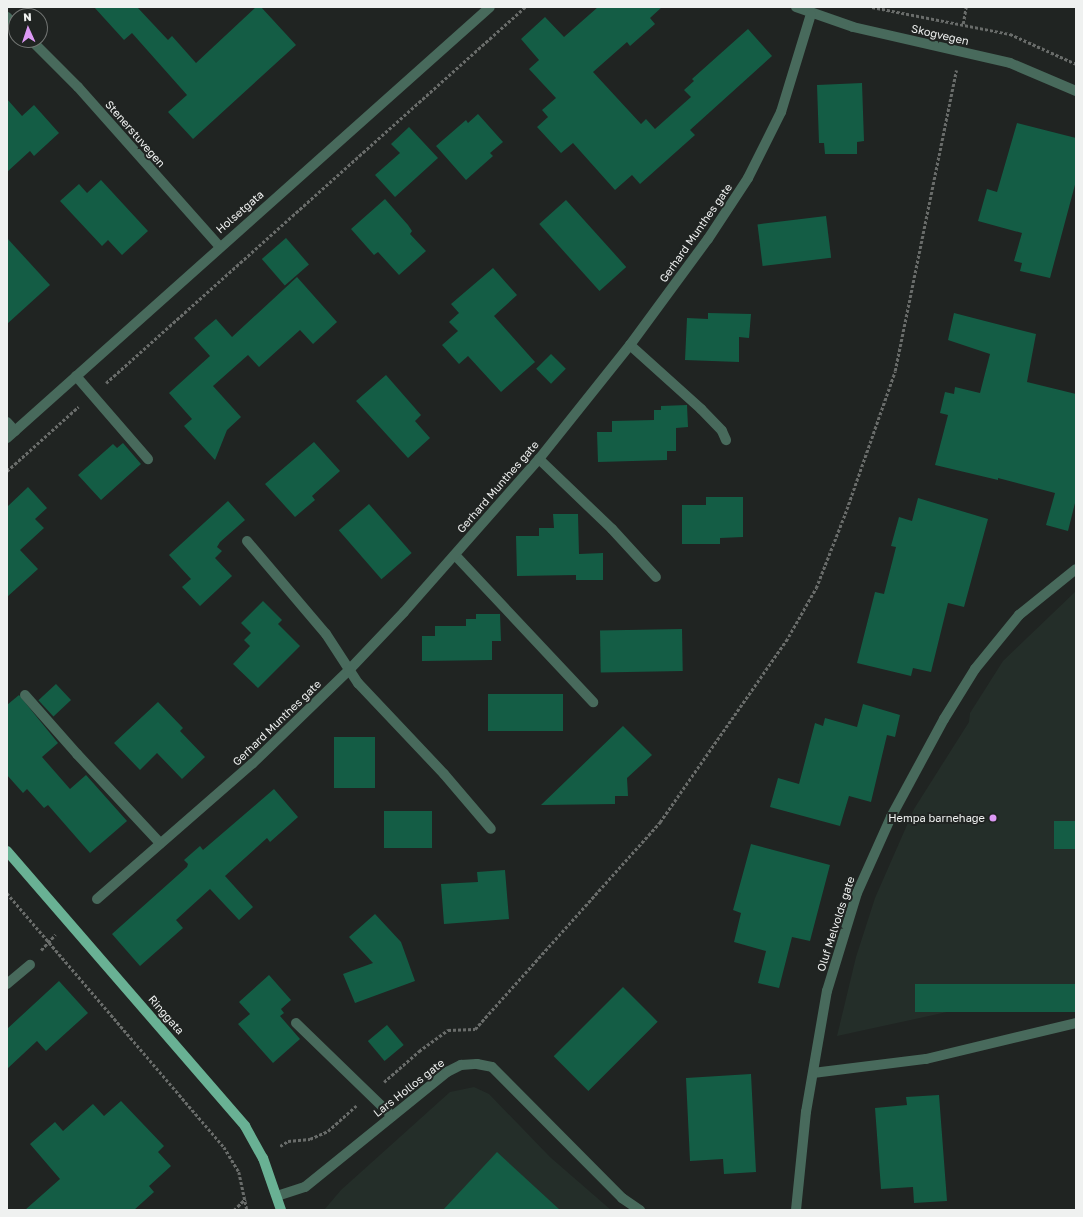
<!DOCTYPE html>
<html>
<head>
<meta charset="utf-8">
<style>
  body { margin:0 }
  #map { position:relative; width:1083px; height:1217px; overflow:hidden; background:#202422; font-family:"Golos Text",sans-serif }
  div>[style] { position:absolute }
  .built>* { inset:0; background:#242e29 }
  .building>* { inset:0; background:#145d45; transform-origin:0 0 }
  .path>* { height:2.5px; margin-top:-1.25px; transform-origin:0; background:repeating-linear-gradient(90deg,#696c6a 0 3px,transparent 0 5px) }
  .minor>* { height:10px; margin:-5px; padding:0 5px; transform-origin:5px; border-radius:5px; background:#486a5c }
  .major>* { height:10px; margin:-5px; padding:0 5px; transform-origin:5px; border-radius:5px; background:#69b194 }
  .dots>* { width:11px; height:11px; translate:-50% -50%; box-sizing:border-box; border:2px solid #202422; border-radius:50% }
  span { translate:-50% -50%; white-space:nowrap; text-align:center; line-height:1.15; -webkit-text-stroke:4px #202422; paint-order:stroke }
  .street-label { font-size:11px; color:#eff1f0 }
  .poi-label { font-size:11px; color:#eff1f0 }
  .right { translate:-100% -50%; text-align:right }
  .frame { position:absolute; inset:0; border:8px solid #eff1f0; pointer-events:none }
  .north { position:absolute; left:8px; top:8px; width:40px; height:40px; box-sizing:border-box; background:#202422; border:1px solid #737674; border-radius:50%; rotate:357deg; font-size:11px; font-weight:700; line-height:16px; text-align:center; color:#eff1f0 }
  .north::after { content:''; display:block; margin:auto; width:14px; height:18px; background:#dc99f4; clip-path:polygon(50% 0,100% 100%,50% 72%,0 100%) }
</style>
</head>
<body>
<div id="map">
  <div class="built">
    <i style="clip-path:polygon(1076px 591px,1076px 984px,837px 1036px,856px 957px,875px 898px,914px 809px,969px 722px,970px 713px,1003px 661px)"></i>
    <i style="clip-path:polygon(474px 1087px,489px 1094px,550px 1157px,611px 1210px,324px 1210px,341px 1190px,450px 1092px)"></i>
  </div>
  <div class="building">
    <i style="clip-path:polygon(94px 7px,137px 7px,168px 40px,172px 36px,196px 63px,256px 7px,261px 7px,296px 45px,193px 139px,168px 112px,187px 95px,132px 33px,124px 40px)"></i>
    <i style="clip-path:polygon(598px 7px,662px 7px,650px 18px,655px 24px,630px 46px,627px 42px,593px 72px,641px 124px,646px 119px,655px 129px,691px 97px,684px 90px,694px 81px,692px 79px,748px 29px,772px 56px,690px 130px,695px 135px,640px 184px,632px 175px,615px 190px,573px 143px,561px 153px,537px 127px,548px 117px,542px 110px,556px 98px,529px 69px,539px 60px,521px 39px,545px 17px,564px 37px)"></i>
    <i style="clip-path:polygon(862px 83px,864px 141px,857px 142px,857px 154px,825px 154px,824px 143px,819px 143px,817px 85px)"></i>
    <i style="clip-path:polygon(7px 99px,22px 116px,34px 105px,59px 133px,34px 156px,30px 151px,7px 172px)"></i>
    <i style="clip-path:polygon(478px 114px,503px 142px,490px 153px,493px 156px,466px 180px,436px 146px,466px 120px,468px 123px)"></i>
    <i style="clip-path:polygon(1017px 123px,1076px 138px,1076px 181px,1050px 278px,1020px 271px,1022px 263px,1014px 261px,1022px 233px,978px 221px,987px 189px,997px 192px)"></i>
    <i style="clip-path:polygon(409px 127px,438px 158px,395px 197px,375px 175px,400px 153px,391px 144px)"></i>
    <i style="clip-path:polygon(101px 180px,148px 231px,122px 255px,108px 240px,102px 246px,60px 201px,79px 184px,87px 193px)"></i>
    <i style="clip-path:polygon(385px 199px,408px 225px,412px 231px,410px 234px,426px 251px,399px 275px,378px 252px,374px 255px,351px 229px)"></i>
    <i style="left:566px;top:200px;width:90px;height:36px;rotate:48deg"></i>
    <i style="left:826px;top:216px;width:42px;height:69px;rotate:83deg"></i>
    <i style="clip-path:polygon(7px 238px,50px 285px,7px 324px)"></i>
    <i style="left:286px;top:238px;width:35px;height:32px;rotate:49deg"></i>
    <i style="clip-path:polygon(493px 268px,517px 295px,494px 316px,535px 362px,501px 392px,468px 356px,459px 364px,442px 345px,458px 331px,449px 322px,459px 313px,451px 304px)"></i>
    <i style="clip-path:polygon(297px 277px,337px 322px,313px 344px,300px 330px,259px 367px,248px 355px,213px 386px,241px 417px,227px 430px,215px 460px,184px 426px,192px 419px,169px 393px,210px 356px,194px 338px,204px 329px,216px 319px,232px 337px)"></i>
    <i style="clip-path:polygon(708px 313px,751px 314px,749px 338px,739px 337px,739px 362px,685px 360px,687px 318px,708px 319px)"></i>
    <i style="clip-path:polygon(954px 313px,1036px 334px,1027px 382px,1076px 394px,1076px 499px,1068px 531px,1046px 525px,1055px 493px,998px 478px,998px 480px,935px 465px,948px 415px,940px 413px,945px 392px,954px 394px,955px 387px,980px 393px,990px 354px,948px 340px)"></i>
    <i style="left:551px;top:354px;width:21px;height:21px;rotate:45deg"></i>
    <i style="clip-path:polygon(386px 375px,421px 415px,415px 421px,430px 438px,408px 458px,356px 401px)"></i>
    <i style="clip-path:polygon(687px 405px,688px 427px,676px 428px,676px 451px,667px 451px,667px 460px,598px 462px,597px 432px,612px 432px,612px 421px,654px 420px,654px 410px,661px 410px,661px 406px)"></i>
    <i style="clip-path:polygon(314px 442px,340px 471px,312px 496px,315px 500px,295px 517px,265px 484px)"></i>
    <i style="clip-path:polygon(123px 443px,141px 464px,101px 500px,78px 475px,113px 444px,117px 448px)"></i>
    <i style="clip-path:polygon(28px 487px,47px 508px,35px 519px,44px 528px,20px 550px,38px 569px,7px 597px,7px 507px)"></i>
    <i style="clip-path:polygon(706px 497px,743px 497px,743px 537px,720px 538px,720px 544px,682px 544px,682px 505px,706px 505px)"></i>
    <i style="clip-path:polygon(918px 498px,988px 519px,964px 607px,948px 603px,931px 672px,913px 668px,911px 676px,857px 663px,875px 592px,884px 594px,896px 547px,891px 546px,899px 517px,912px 521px)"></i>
    <i style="clip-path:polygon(228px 501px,245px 520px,220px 542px,217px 547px,222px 551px,215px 558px,232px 576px,200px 606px,182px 587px,191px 579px,169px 555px)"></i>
    <i style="left:369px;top:504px;width:65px;height:40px;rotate:49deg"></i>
    <i style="clip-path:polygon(553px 514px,578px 514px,579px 554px,603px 553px,603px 580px,576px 580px,576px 575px,517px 576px,516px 536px,539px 536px,539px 528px,554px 528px)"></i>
    <i style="clip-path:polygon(263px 601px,282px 620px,278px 624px,300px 646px,258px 688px,233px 664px,250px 646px,244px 640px,251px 633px,241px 623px)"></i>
    <i style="clip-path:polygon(476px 614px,500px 614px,501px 641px,492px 641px,492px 660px,422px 661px,422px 636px,435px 636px,435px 626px,466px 626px,466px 619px,476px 619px)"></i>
    <i style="left:682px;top:629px;width:42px;height:82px;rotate:89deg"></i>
    <i style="left:56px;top:684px;width:22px;height:24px;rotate:47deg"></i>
    <i style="left:488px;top:694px;width:75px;height:37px"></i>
    <i style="clip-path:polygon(19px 695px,58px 743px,42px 757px,70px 789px,86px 775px,127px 821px,90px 853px,48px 805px,44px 808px,27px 789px,23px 793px,7px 775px,7px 705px)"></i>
    <i style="clip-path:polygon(158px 702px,183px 728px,180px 731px,205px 757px,182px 779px,157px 753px,140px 770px,114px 743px)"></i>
    <i style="clip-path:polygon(863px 704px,900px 715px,895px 737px,887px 735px,871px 802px,849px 796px,840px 826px,770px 807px,778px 778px,799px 784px,815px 723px,823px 726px,825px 718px,857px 727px)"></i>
    <i style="clip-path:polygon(623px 726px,652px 755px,627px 778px,628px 796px,615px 796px,615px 804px,541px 805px)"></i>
    <i style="left:334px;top:737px;width:41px;height:51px"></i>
    <i style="clip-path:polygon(274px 789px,298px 817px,270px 842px,267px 838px,225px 876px,253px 907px,239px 920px,210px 889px,176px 920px,183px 928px,140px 966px,112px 934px,187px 867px,188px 864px,184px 860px,200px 846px,203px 850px)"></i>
    <i style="left:384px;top:811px;width:48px;height:37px"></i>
    <i style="left:1076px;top:821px;width:28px;height:22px;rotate:90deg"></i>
    <i style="clip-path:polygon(751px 844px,830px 865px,810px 941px,792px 937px,779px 988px,758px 983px,766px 951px,734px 942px,741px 913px,733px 910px)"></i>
    <i style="clip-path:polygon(505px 870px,509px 919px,444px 924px,441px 884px,478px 882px,477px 872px)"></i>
    <i style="clip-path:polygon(375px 914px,401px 942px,415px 981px,355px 1003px,343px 974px,373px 963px,349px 937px)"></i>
    <i style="clip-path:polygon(269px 975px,291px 1000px,281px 1009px,284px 1013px,280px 1016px,300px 1039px,273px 1063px,238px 1024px,250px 1014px,239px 1002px)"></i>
    <i style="clip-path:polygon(59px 981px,88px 1013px,46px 1051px,37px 1041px,7px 1069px,7px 1029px)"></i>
    <i style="left:1076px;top:984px;width:28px;height:161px;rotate:90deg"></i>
    <i style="left:623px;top:987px;width:49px;height:98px;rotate:45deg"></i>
    <i style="left:387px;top:1025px;width:26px;height:25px;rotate:50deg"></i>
    <i style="clip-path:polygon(751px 1074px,756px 1172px,724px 1174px,723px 1159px,690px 1161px,686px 1078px)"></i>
    <i style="clip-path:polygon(939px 1095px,947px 1201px,914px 1203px,913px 1187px,881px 1189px,875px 1108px,907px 1105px,906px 1097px)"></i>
    <i style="clip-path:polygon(121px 1101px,164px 1146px,158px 1152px,171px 1166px,149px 1186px,154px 1192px,134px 1210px,25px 1210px,60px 1179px,30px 1144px,55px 1122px,63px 1131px,93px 1104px,104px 1116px)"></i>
    <i style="clip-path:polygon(497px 1152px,560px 1210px,443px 1210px)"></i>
  </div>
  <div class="path">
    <i style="left:872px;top:7px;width:141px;rotate:11.1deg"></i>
    <i style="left:1010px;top:34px;width:72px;rotate:24.4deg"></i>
    <i style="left:963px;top:24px;width:17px;rotate:-80deg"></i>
    <i style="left:106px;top:383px;width:563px;rotate:-41.9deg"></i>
    <i style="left:7px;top:471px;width:96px;rotate:-42deg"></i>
    <i style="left:7px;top:893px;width:334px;rotate:49.5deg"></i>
    <i style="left:224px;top:1147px;width:29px;rotate:59deg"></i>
    <i style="left:239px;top:1172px;width:39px;rotate:78deg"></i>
    <i style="left:41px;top:950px;width:21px;rotate:-47deg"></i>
    <i style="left:384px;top:1082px;width:47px;rotate:-41.5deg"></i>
    <i style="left:419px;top:1051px;width:36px;rotate:-36deg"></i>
    <i style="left:448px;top:1030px;width:27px;rotate:-2deg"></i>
    <i style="left:475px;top:1029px;width:278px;rotate:-48.2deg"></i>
    <i style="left:660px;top:822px;width:221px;rotate:-55.2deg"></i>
    <i style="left:786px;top:641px;width:61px;rotate:-60.5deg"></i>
    <i style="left:816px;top:588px;width:79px;rotate:-68.6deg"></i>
    <i style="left:845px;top:514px;width:151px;rotate:-70.7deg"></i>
    <i style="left:895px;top:371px;width:307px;rotate:-78.5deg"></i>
    <i style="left:280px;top:1146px;width:9px;rotate:-32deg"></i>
    <i style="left:288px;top:1141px;width:22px;rotate:-5deg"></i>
    <i style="left:310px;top:1139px;width:20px;rotate:-24deg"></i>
    <i style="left:328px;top:1131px;width:38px;rotate:-42deg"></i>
    <i style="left:234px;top:1210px;width:16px;rotate:-45deg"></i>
  </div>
  <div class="minor">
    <i style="left:796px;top:7px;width:60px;rotate:19.3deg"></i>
    <i style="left:853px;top:27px;width:161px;rotate:12.9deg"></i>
    <i style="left:1010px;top:63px;width:72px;rotate:23deg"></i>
    <i style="left:7px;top:17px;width:13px;rotate:45deg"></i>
    <i style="left:31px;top:40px;width:66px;rotate:45deg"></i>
    <i style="left:78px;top:87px;width:213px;rotate:48.4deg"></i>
    <i style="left:630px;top:345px;width:96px;rotate:42deg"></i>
    <i style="left:701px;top:409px;width:30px;rotate:46deg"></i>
    <i style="left:722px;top:431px;width:10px;rotate:66deg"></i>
    <i style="left:76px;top:376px;width:110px;rotate:49.1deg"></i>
    <i style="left:7px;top:422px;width:12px;rotate:48deg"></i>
    <i style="left:7px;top:438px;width:647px;rotate:-41.74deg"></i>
    <i style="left:539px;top:459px;width:101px;rotate:43.8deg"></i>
    <i style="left:612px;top:529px;width:65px;rotate:47.5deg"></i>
    <i style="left:247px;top:541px;width:122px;rotate:49.7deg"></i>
    <i style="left:326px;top:634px;width:59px;rotate:56.9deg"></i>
    <i style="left:358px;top:683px;width:125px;rotate:46.6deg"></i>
    <i style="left:444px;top:774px;width:72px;rotate:49.5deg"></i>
    <i style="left:455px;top:555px;width:202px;rotate:46.8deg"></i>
    <i style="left:25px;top:695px;width:79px;rotate:48.6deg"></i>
    <i style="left:77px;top:754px;width:122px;rotate:47deg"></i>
    <i style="left:97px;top:899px;width:206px;rotate:-41.1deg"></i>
    <i style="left:252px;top:764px;width:135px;rotate:-44.1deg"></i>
    <i style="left:349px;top:670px;width:80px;rotate:-46.5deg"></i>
    <i style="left:404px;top:612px;width:204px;rotate:-48.6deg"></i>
    <i style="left:539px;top:459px;width:146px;rotate:-51.4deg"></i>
    <i style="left:630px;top:345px;width:132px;rotate:-53.7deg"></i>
    <i style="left:708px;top:239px;width:73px;rotate:-56.7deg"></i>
    <i style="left:748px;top:178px;width:74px;rotate:-63.4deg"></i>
    <i style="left:781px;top:112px;width:102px;rotate:-73deg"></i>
    <i style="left:7px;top:984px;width:30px;rotate:-40deg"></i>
    <i style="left:296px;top:1023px;width:134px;rotate:44.1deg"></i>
    <i style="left:813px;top:1073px;width:114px;rotate:-7.1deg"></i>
    <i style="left:926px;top:1059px;width:154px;rotate:-13.5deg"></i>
    <i style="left:277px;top:1196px;width:29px;rotate:-18deg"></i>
    <i style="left:305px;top:1187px;width:183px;rotate:-39deg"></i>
    <i style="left:447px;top:1072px;width:16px;rotate:-27deg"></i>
    <i style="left:461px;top:1065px;width:16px;rotate:-4deg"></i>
    <i style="left:477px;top:1064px;width:15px;rotate:11deg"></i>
    <i style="left:492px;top:1067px;width:185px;rotate:45.2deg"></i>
    <i style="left:622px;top:1198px;width:22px;rotate:34deg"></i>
    <i style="left:796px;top:1210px;width:99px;rotate:-84.2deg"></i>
    <i style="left:806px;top:1112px;width:123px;rotate:-80.2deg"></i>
    <i style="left:827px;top:991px;width:102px;rotate:-73deg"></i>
    <i style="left:857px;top:893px;width:83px;rotate:-65.9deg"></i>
    <i style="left:891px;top:817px;width:111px;rotate:-61.6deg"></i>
    <i style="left:944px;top:719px;width:59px;rotate:-58.2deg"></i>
    <i style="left:975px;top:669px;width:70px;rotate:-50.8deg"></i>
    <i style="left:1019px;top:615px;width:73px;rotate:-38.9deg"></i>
  </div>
  <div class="major">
    <i style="left:7px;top:851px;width:364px;rotate:49.1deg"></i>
    <i style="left:245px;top:1126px;width:37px;rotate:61deg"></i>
    <i style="left:263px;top:1158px;width:55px;rotate:70.9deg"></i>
  </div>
  <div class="dots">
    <i style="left:993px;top:818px;background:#dc99f4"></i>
  </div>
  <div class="street-label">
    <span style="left:940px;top:35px;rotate:13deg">Skogvegen</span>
    <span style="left:135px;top:134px;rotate:49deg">Stenerstuvegen</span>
    <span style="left:240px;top:212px;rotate:-41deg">Holsetgata</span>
    <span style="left:696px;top:233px;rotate:-55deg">Gerhard Munthes gate</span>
    <span style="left:498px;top:487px;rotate:-49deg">Gerhard Munthes gate</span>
    <span style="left:277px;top:723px;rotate:-44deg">Gerhard Munthes gate</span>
    <span style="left:836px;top:924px;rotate:-72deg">Oluf Melvolds gate</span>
    <span style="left:166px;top:1015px;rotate:49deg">Ringgata</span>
    <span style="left:409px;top:1088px;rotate:-38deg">Lars Hollos gate</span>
  </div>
  <div class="poi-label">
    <span class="right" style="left:985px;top:818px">Hempa barnehage</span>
  </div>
  <div class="frame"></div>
  <div class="north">N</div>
</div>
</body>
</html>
